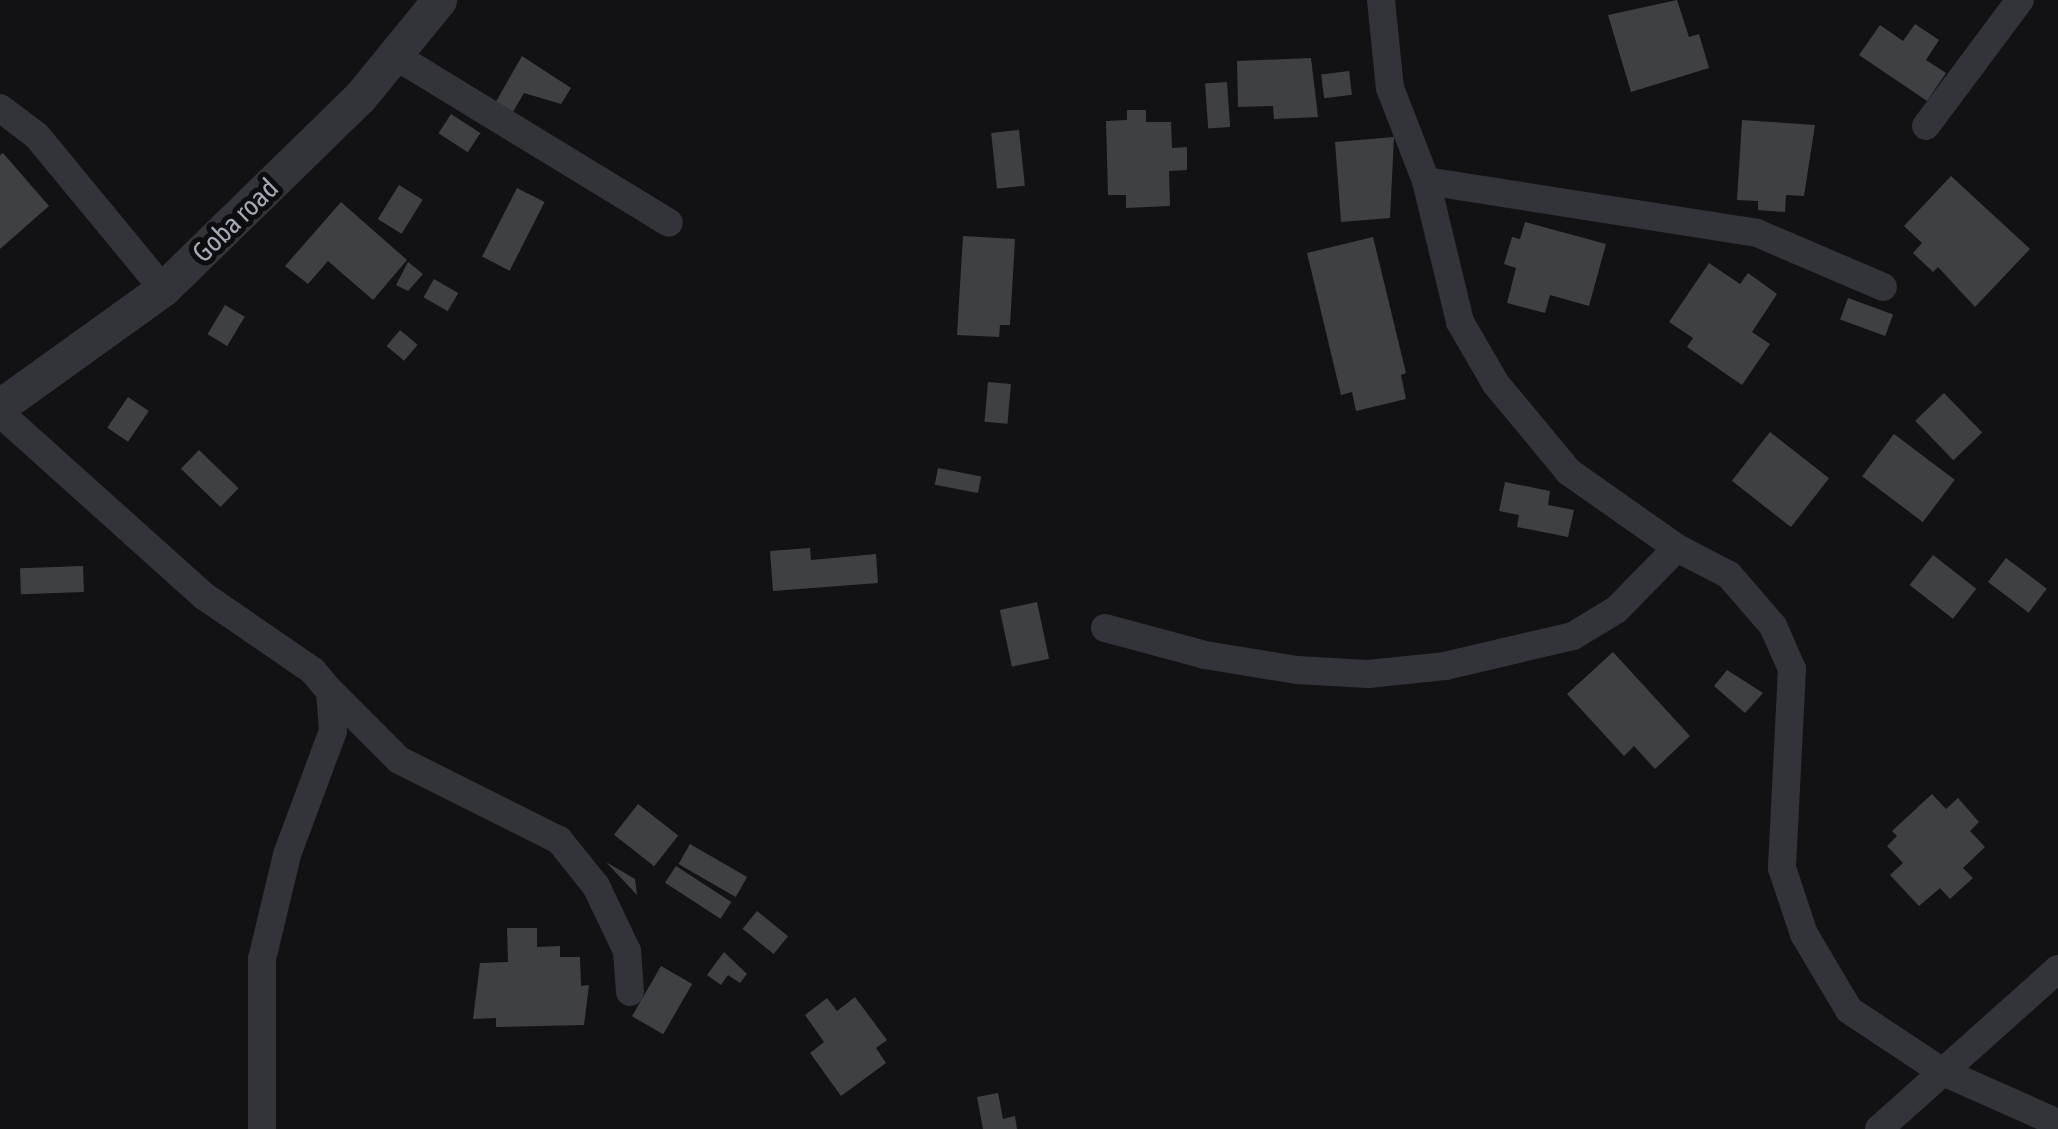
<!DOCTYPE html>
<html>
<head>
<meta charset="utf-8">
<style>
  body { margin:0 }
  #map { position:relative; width:2058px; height:1129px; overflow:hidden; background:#121214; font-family:"Asap Condensed",sans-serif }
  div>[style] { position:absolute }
  .building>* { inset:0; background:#3e4044; transform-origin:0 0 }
  .minor>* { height:28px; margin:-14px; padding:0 14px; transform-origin:14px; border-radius:14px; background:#333439 }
  .tertiary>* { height:35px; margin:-17.5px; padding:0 17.5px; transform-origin:17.5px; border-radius:17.5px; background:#333439 }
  span { translate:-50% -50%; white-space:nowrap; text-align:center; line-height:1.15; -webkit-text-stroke:10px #0d0d0f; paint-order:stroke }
  .street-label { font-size:28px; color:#a3aab5 }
</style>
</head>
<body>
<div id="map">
  <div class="building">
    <i style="clip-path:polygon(1677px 0,1689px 37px,1699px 34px,1709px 68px,1631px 92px,1608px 15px)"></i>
    <i style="clip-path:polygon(1915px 24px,1939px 40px,1926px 60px,1946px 73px,1927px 101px,1859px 55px,1880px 25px,1903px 41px)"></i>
    <i style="clip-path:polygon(522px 56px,571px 88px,561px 104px,524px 93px,510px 117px,493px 107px)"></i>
    <i style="clip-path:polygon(1311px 58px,1318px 117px,1274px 119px,1273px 106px,1238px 107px,1237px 61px)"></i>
    <i style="left:1349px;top:71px;width:24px;height:28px;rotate:83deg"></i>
    <i style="left:1227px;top:82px;width:45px;height:22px;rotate:86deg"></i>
    <i style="clip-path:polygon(1127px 110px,1146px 110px,1146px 122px,1171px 122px,1172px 148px,1187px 147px,1187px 170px,1169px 171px,1170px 206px,1126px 208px,1126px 195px,1108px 195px,1106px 121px,1127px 120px)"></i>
    <i style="left:451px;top:114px;width:35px;height:23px;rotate:33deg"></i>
    <i style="clip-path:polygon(1742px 120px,1815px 125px,1804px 196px,1786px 195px,1785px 212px,1758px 210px,1758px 201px,1737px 200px)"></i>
    <i style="left:1019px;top:130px;width:56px;height:28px;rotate:84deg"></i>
    <i style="clip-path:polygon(1394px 137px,1390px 218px,1341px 222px,1335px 142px)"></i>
    <i style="clip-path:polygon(3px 153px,49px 206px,0 249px,0 155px)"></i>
    <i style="clip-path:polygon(1951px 176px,2030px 249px,1975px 307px,1938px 267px,1933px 272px,1913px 253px,1922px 243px,1904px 226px)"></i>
    <i style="left:399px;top:185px;width:28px;height:40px;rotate:32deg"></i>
    <i style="left:517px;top:188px;width:31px;height:77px;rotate:27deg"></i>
    <i style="clip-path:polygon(341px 202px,407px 260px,373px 300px,328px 261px,308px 284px,285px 266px)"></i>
    <i style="clip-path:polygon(1525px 222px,1606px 244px,1589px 306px,1550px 295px,1545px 313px,1507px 303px,1516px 268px,1504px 264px,1512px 237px,1520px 239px)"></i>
    <i style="clip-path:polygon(963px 236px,1015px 239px,1010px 325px,1000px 325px,999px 337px,957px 335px)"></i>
    <i style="clip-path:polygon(1373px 237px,1406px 373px,1401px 375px,1406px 399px,1356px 411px,1352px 392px,1341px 395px,1307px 253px)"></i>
    <i style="clip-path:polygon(408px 262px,423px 274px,408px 291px,396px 285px)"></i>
    <i style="clip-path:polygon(1709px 263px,1740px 284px,1748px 273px,1777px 294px,1752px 332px,1770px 344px,1742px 385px,1687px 347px,1693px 338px,1669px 322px)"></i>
    <i style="left:434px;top:279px;width:28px;height:21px;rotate:30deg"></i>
    <i style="left:1848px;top:298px;width:48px;height:23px;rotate:20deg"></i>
    <i style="left:225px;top:305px;width:23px;height:34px;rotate:31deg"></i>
    <i style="left:400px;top:330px;width:23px;height:21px;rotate:40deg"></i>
    <i style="left:988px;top:382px;width:23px;height:40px;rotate:5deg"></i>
    <i style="left:1944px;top:393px;width:55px;height:40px;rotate:46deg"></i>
    <i style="left:128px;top:397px;width:25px;height:37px;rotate:34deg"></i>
    <i style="left:1770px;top:432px;width:75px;height:62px;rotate:38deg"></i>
    <i style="left:1894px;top:434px;width:76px;height:53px;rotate:37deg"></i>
    <i style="left:199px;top:450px;width:55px;height:26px;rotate:44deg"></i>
    <i style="left:938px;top:468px;width:44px;height:17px;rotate:11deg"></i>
    <i style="clip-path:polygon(1505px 482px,1550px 491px,1548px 505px,1574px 510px,1568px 537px,1517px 527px,1519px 515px,1499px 511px)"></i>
    <i style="clip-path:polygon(810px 548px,811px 560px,876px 554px,878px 583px,773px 591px,770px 551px)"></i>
    <i style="left:1933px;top:555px;width:55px;height:38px;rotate:38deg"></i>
    <i style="left:2006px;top:558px;width:51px;height:30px;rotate:37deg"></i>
    <i style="left:83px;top:566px;width:26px;height:63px;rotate:88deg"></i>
    <i style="left:1037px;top:602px;width:58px;height:38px;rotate:78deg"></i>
    <i style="clip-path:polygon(1613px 652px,1690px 736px,1655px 769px,1634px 746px,1624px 756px,1567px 694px)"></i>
    <i style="clip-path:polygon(1727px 670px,1763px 693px,1745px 713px,1714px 686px)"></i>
    <i style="clip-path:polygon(1932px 794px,1946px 809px,1958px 798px,1979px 822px,1970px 831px,1985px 847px,1963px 868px,1973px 878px,1950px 899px,1940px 888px,1919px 906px,1890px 875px,1903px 863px,1887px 846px,1897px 836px,1892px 831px)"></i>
    <i style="left:638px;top:804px;width:51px;height:39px;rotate:38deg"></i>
    <i style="left:690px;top:844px;width:66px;height:23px;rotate:30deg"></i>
    <i style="clip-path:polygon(606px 862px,635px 879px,637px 895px)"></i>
    <i style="left:676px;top:866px;width:66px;height:20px;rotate:33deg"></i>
    <i style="left:757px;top:911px;width:40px;height:23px;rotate:39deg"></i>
    <i style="clip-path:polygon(507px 928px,537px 928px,537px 947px,560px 946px,560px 957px,580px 957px,581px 986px,589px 985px,584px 1025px,496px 1027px,496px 1018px,473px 1019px,480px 963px,508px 962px)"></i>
    <i style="clip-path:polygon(724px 952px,747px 974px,740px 983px,728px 975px,721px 985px,707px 975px)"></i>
    <i style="left:661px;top:966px;width:36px;height:58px;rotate:30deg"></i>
    <i style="clip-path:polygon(855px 997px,887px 1040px,876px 1048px,886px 1063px,841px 1096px,810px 1053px,824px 1042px,805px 1015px,827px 998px,837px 1011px)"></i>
    <i style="clip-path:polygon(998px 1093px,1003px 1119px,1015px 1116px,1017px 1129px,983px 1129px,977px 1097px)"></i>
  </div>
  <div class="minor">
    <i style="left:1381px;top:0;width:88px;rotate:84.2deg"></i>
    <i style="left:1390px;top:88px;width:100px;rotate:68.8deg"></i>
    <i style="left:1426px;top:181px;width:145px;rotate:76.4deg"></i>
    <i style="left:1460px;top:322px;width:72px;rotate:59.9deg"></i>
    <i style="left:1496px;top:384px;width:114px;rotate:50.3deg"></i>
    <i style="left:1569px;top:472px;width:132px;rotate:35.1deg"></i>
    <i style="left:1677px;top:548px;width:59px;rotate:27.4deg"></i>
    <i style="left:1729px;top:575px;width:67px;rotate:49.2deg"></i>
    <i style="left:1773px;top:626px;width:47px;rotate:66.2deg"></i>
    <i style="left:1792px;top:669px;width:199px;rotate:92.9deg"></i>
    <i style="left:1782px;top:868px;width:70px;rotate:71.6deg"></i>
    <i style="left:1804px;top:934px;width:88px;rotate:59.4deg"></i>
    <i style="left:1849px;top:1010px;width:110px;rotate:33.5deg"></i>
    <i style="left:1941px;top:1071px;width:128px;rotate:24deg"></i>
    <i style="left:394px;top:55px;width:322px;rotate:31.4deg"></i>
    <i style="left:0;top:108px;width:46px;rotate:37.1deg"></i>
    <i style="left:37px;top:136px;width:198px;rotate:50.5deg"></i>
    <i style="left:1926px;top:126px;width:157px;rotate:-53.3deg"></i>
    <i style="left:1426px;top:181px;width:335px;rotate:8.9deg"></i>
    <i style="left:1757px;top:233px;width:137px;rotate:23.2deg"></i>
    <i style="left:0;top:413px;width:274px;rotate:41.9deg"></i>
    <i style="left:204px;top:596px;width:132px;rotate:34.5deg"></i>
    <i style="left:313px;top:671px;width:26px;rotate:50deg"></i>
    <i style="left:330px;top:691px;width:40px;rotate:85.7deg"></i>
    <i style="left:333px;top:731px;width:132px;rotate:110.4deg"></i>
    <i style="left:287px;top:855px;width:107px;rotate:103.5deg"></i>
    <i style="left:262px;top:959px;width:170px;rotate:90deg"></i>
    <i style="left:1105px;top:628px;width:104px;rotate:15.1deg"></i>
    <i style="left:1205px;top:655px;width:93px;rotate:9.3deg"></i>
    <i style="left:1297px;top:670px;width:71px;rotate:3.2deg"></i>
    <i style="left:1368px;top:674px;width:77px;rotate:-5.9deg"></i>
    <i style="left:1445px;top:666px;width:131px;rotate:-13.2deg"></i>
    <i style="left:1573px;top:636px;width:50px;rotate:-31.2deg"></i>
    <i style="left:1616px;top:610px;width:87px;rotate:-45.5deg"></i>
    <i style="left:331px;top:692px;width:96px;rotate:45deg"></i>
    <i style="left:399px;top:760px;width:179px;rotate:26.6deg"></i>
    <i style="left:559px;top:840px;width:59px;rotate:51.2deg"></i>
    <i style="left:596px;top:886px;width:72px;rotate:64.5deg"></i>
    <i style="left:627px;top:951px;width:41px;rotate:85.8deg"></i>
    <i style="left:1879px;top:1129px;width:240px;rotate:-41.8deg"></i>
  </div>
  <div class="tertiary">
    <i style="left:0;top:406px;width:201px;rotate:-35.7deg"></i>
    <i style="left:163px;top:289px;width:275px;rotate:-44.3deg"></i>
    <i style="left:360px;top:97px;width:125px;rotate:-50.8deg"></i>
  </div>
  <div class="street-label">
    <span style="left:235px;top:220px;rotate:-44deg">Goba road</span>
  </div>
</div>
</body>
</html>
